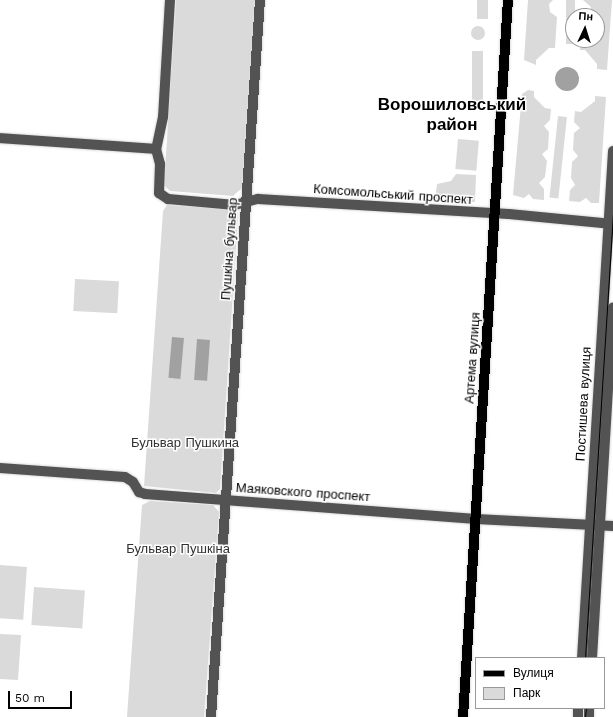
<!DOCTYPE html>
<html>
<head>
<meta charset="utf-8">
<style>
  body { margin:0 }
  #map { position:relative; width:613px; height:717px; overflow:hidden; background:#fff; font-family:"Work Sans",sans-serif }
  div>[style] { position:absolute }
  .green>* { inset:0; background:#dadada; transform-origin:0 0 }
  .round { border-radius:50% }
  .water>* { inset:0; background:#a1a1a1; transform-origin:0 0 }
  .roads { filter:drop-shadow(0 0 1px #dbdbdb) drop-shadow(0 0 1px #dbdbdb) }
  .minor>* { height:10px; margin:-5px; padding:0 5px; transform-origin:5px; border-radius:5px; background:#535353 }
  .major>* { height:10px; margin:-5px; padding:0 5px; transform-origin:5px; border-radius:5px; background:#000 }
  .tram>* { height:1px; margin:-0.5px; padding:0 0.5px; transform-origin:0.5px; border-radius:0.5px; background:#000 }
  span { translate:-50% -50%; white-space:nowrap; text-align:center; line-height:1.15; -webkit-text-stroke:3px #fff; paint-order:stroke }
  .street-label { font-size:13px; color:#000 }
  .park-label { font-size:13px; color:#313131 }
  .district-label { font-size:17px; color:#000; font-weight:700 }
  .legend { position:absolute; left:475px; top:657px; width:130px; height:52px; box-sizing:border-box; background:#fff; border:1px solid #999; margin:0; padding:5px 7px; list-style:none; font-size:12px; color:#000 }
  .legend li { display:flex; align-items:center; gap:8px; height:20px }
  .legend b { width:20px; border:1px solid #999 }
  .north { position:absolute; left:565px; top:8px; width:40px; height:40px; box-sizing:border-box; background:#fff; border:1px solid #999; border-radius:50%; rotate:4deg; font-size:11px; font-weight:700; line-height:16px; text-align:center; color:#000 }
  .north::after { content:''; display:block; margin:auto; width:14px; height:18px; background:#000; clip-path:polygon(50% 0,100% 100%,50% 72%,0 100%) }
  .scale { position:absolute; left:8px; top:691px; width:64px; height:18px; box-sizing:border-box; border:2px solid #000; border-top:0; padding-left:5px; font-size:12px; line-height:14px; white-space:nowrap; color:#000; -webkit-text-stroke:3px #fff; paint-order:stroke }
</style>
</head>
<body>
<div id="map">
  <div class="green">
    <i style="clip-path:polygon(176px 0,255px 0,242px 188px,233px 196px,170px 191px,164px 185px)"></i>
    <i style="left:477px;top:0;width:11px;height:19px"></i>
    <i style="clip-path:polygon(528px 0,553px 0,549px 4px,550px 12px,557px 17px,555px 48px,549px 48px,536px 60px,536px 65px,524px 60px)"></i>
    <i style="left:566px;top:0;width:9px;height:44px"></i>
    <i style="clip-path:polygon(583px 0,612px 0,607px 70px,597px 69px,597px 64px,585px 50px,580px 50px,581px 40px,597px 40px,597px 16px,589px 16px,591px 7px)"></i>
    <i class="round" style="left:471px;top:26px;width:14px;height:14px"></i>
    <i style="left:472px;top:51px;width:11px;height:52px"></i>
    <i style="clip-path:polygon(528px 90px,534px 91px,534px 97px,545px 108px,551px 109px,550px 120px,544px 126px,549px 132px,548px 149px,542px 154px,547px 161px,545px 177px,539px 183px,544px 189px,544px 200px,533px 199px,529px 194px,524px 198px,513px 195px,522px 94px)"></i>
    <i style="clip-path:polygon(595px 96px,606px 97px,599px 203px,591px 203px,586px 198px,580px 202px,569px 201px,570px 190px,575px 185px,571px 178px,572px 162px,578px 156px,573px 150px,574px 133px,580px 128px,574px 122px,575px 111px,581px 112px,595px 101px)"></i>
    <i style="left:558px;top:116px;width:9px;height:82px;rotate:6deg"></i>
    <i style="left:458px;top:139px;width:21px;height:30px;rotate:5deg"></i>
    <i style="clip-path:polygon(456px 174px,476px 175px,475px 202px,435px 200px,437px 184px,451px 181px)"></i>
    <i style="clip-path:polygon(167px 205px,229px 209px,237px 211px,238px 216px,220px 489px,216px 493px,144px 486px,163px 211px)"></i>
    <i style="left:75px;top:279px;width:44px;height:32px;rotate:3deg"></i>
    <i style="clip-path:polygon(150px 501px,213px 505px,219px 512px,204px 717px,127px 717px,142px 505px)"></i>
    <i style="left:0;top:565px;width:27px;height:53px;rotate:4deg"></i>
    <i style="left:34px;top:587px;width:51px;height:38px;rotate:4deg"></i>
    <i style="clip-path:polygon(0 634px,21px 635px,18px 680px,0 679px)"></i>
  </div>
  <div class="water">
    <i class="round" style="left:555px;top:67px;width:24px;height:24px"></i>
    <i style="left:172px;top:337px;width:12px;height:41px;rotate:5deg"></i>
    <i style="left:197px;top:339px;width:13px;height:41px;rotate:4deg"></i>
  </div>
  <div class="roads">
    <div class="minor">
      <i style="left:170px;top:0;width:117px;rotate:93.4deg"></i>
      <i style="left:163px;top:117px;width:33px;rotate:102deg"></i>
      <i style="left:156px;top:149px;width:16px;rotate:75deg"></i>
      <i style="left:160px;top:164px;width:29px;rotate:92deg"></i>
      <i style="left:159px;top:193px;width:11px;rotate:34deg"></i>
      <i style="left:168px;top:199px;width:67px;rotate:5.1deg"></i>
      <i style="left:235px;top:205px;width:24px;rotate:-15deg"></i>
      <i style="left:258px;top:199px;width:251px;rotate:3.4deg"></i>
      <i style="left:509px;top:214px;width:104px;rotate:5.5deg"></i>
      <i style="left:0;top:138px;width:156px;rotate:4deg"></i>
      <i style="left:0;top:468px;width:125px;rotate:4.1deg"></i>
      <i style="left:125px;top:477px;width:9px;rotate:32deg"></i>
      <i style="left:133px;top:482px;width:12px;rotate:59deg"></i>
      <i style="left:139px;top:492px;width:6px;rotate:18deg"></i>
      <i style="left:145px;top:494px;width:332px;rotate:4.3deg"></i>
      <i style="left:476px;top:519px;width:137px;rotate:2.9deg"></i>
      <i style="left:582px;top:658px;width:508px;rotate:-86.5deg"></i>
      <i style="left:592px;top:658px;width:351px;rotate:-86.6deg"></i>
      <i style="left:211px;top:717px;width:719px;rotate:-86.09deg"></i>
      <i style="left:578px;top:717px;width:9px;rotate:-90deg"></i>
      <i style="left:589px;top:717px;width:9px;rotate:-90deg"></i>
    </div>
    <div class="major">
      <i style="left:463px;top:717px;width:718px;rotate:-86.41deg"></i>
    </div>
  </div>
  <div class="tram">
    <i style="left:585px;top:658px;width:445px;rotate:-86.4deg"></i>
    <i style="left:585px;top:717px;width:9px;rotate:-84deg"></i>
  </div>
  <div class="street-label">
    <span style="left:393px;top:195px;rotate:4deg">Комсомольський проспект</span>
    <span style="left:230px;top:249px;rotate:-86deg">Пушкіна бульвар</span>
    <span style="left:473px;top:358px;rotate:-86deg">Артема вулиця</span>
    <span style="left:584px;top:404px;rotate:-87deg">Постишева вулиця</span>
    <span style="left:303px;top:493px;rotate:4deg">Маяковского проспект</span>
  </div>
  <div class="park-label">
    <span style="left:185px;top:443px">Бульвар Пушкина</span>
    <span style="left:178px;top:549px">Бульвар Пушкіна</span>
  </div>
  <div class="district-label">
    <span style="left:452px;top:115px">Ворошиловський<br>район</span>
  </div>
  <ul class="legend">
  <li><b style="height:5px;background:#000"></b>Вулиця</li>
  <li><b style="height:11px;background:#dadada"></b>Парк</li>
  </ul>
  <div class="north">Пн</div>
  <div class="scale">50 m</div>
</div>
</body>
</html>
